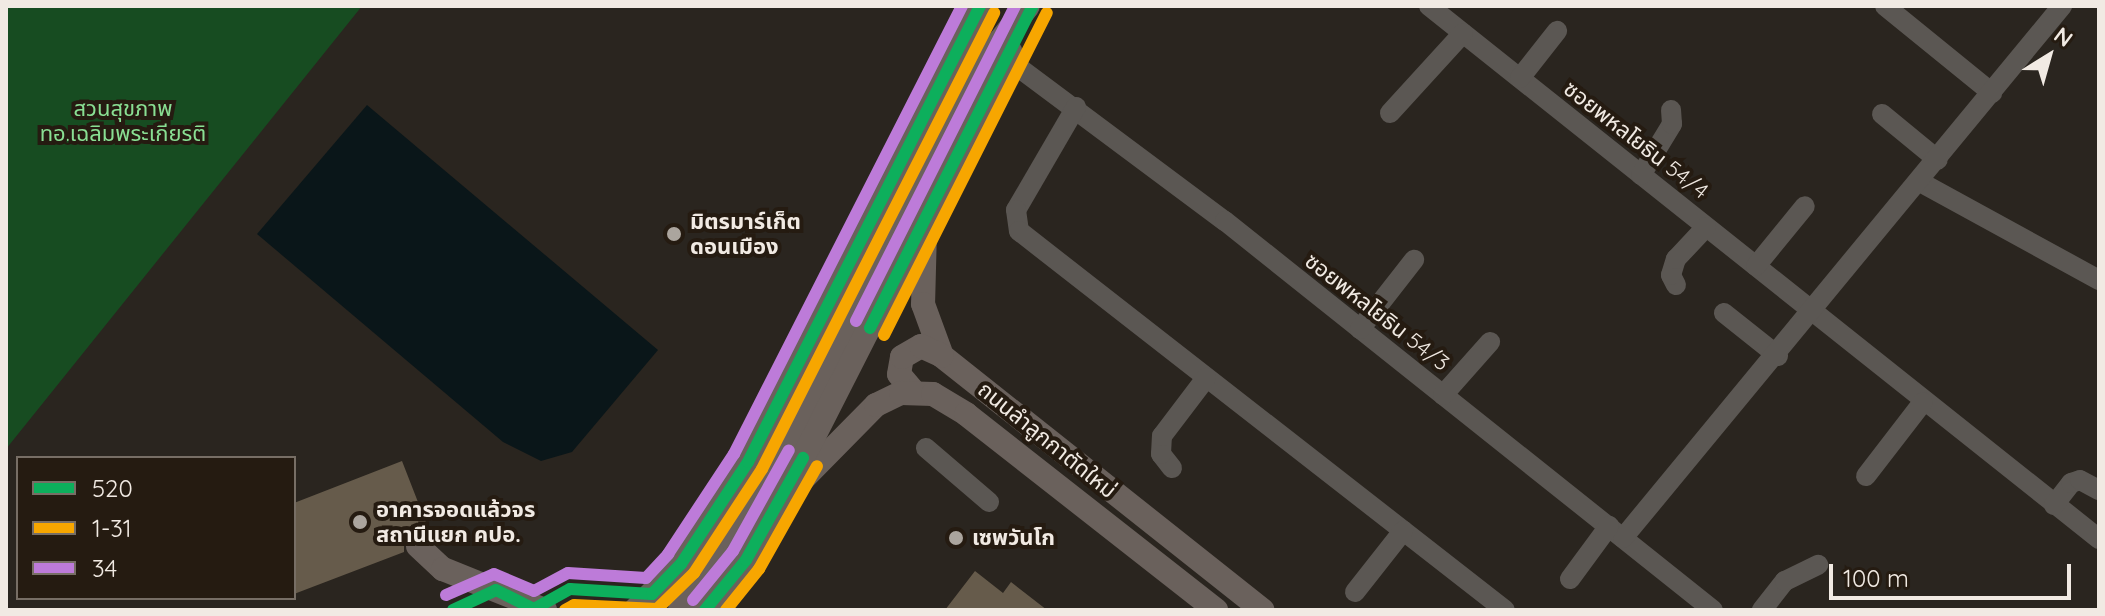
<!DOCTYPE html>
<html>
<head>
<meta charset="utf-8">
<style>
  body { margin:0 }
  #map { position:relative; width:2105px; height:616px; overflow:hidden; background:#2a251f; font-family:Quicksand,"Noto Sans Thai",sans-serif }
  div>[style] { position:absolute }
  .green>* { inset:0; background:#174c21 }
  .water>* { inset:0; background:#0a1619 }
  .building>* { inset:0; background:#665b4b }
  .minor>* { height:20px; margin:-10px; padding:0 10px; transform-origin:10px; border-radius:10px; background:#5b5753 }
  .major>* { height:24px; margin:-12px; padding:0 12px; transform-origin:12px; border-radius:12px; background:#6a615c }
  .bus-1>* { height:12px; margin:-6px; padding:0 6px; transform-origin:6px; border-radius:6px; background:#0daf5c }
  .bus-2>* { height:12px; margin:-6px; padding:0 6px; transform-origin:6px; border-radius:6px; background:#f7a600 }
  .bus-3>* { height:12px; margin:-6px; padding:0 6px; transform-origin:6px; border-radius:6px; background:#bd7bd9 }
  .dots>* { width:22px; height:22px; translate:-50% -50%; box-sizing:border-box; border:4px solid #251b11; border-radius:50% }
  span { translate:-50% -50%; white-space:nowrap; text-align:center; line-height:1.15; -webkit-text-stroke:8px #251b11; paint-order:stroke }
  .park-label { font-size:22px; color:#89df93 }
  .street-label { font-size:22px; color:#f1eae3 }
  .poi-label { font-size:22px; color:#f1eae3; font-weight:700 }
  .left { translate:0 -50%; text-align:left }
  .frame { position:absolute; inset:0; border:8px solid #f1eae3; pointer-events:none }
  .legend { position:absolute; left:16px; top:456px; width:280px; height:144px; box-sizing:border-box; background:#251b11; border:2px solid #776e65; margin:0; padding:10px 14px; list-style:none; font-size:24px; color:#f1eae3 }
  .legend li { display:flex; align-items:center; gap:16px; height:40px }
  .legend b { width:40px; border:2px solid #776e65 }
  .north { position:absolute; left:2009px; top:16px; width:80px; height:80px; -webkit-text-stroke:6px #251b11; paint-order:stroke; rotate:37deg; font-size:22px; font-weight:700; line-height:32px; text-align:center; color:#f1eae3 }
  .north::after { content:''; display:block; margin:auto; width:28px; height:36px; background:#f1eae3; clip-path:polygon(50% 0,100% 100%,50% 72%,0 100%) }
  .scale { position:absolute; left:1829px; top:564px; width:242px; height:36px; box-sizing:border-box; border:4px solid #f1eae3; border-top:0; padding-left:10px; font-size:24px; line-height:28px; white-space:nowrap; color:#f1eae3; -webkit-text-stroke:6px #251b11; paint-order:stroke }
</style>
</head>
<body>
<div id="map">
  <div class="green">
    <i style="clip-path:polygon(6px 6px,362px 6px,6px 449px)"></i>
  </div>
  <div class="water">
    <i style="clip-path:polygon(367px 105px,658px 350px,572px 452px,541px 461px,503px 442px,257px 234px)"></i>
  </div>
  <div class="building">
    <i style="clip-path:polygon(402px 461px,432px 538px,413px 532px,404px 542px,404px 552px,294px 594px,294px 503px)"></i>
    <i style="clip-path:polygon(975px 571px,1003px 593px,1011px 582px,1047px 610px,945px 610px)"></i>
  </div>
  <div class="minor">
    <i style="left:1429px;top:6px;width:856px;rotate:38.5deg"></i>
    <i style="left:1885px;top:6px;width:138px;rotate:39.1deg"></i>
    <i style="left:1006px;top:58px;width:273px;rotate:36.7deg"></i>
    <i style="left:1225px;top:221px;width:624px;rotate:38.56deg"></i>
    <i style="left:1520px;top:78px;width:60px;rotate:-51.8deg"></i>
    <i style="left:1076px;top:107px;width:119px;rotate:120.2deg"></i>
    <i style="left:1016px;top:210px;width:21px;rotate:82deg"></i>
    <i style="left:1019px;top:231px;width:616px;rotate:37.95deg"></i>
    <i style="left:1390px;top:113px;width:108px;rotate:-47.6deg"></i>
    <i style="left:1882px;top:114px;width:72px;rotate:39.4deg"></i>
    <i style="left:1641px;top:175px;width:60px;rotate:-58.7deg"></i>
    <i style="left:1672px;top:124px;width:14px;rotate:-94deg"></i>
    <i style="left:1920px;top:182px;width:204px;rotate:28.7deg"></i>
    <i style="left:1756px;top:266px;width:77px;rotate:-50.8deg"></i>
    <i style="left:1676px;top:285px;width:11px;rotate:-117deg"></i>
    <i style="left:1671px;top:275px;width:17px;rotate:-73deg"></i>
    <i style="left:1676px;top:259px;width:44px;rotate:-46.8deg"></i>
    <i style="left:1724px;top:313px;width:69px;rotate:38.5deg"></i>
    <i style="left:1360px;top:329px;width:88px;rotate:-52deg"></i>
    <i style="left:1443px;top:395px;width:71px;rotate:-48.4deg"></i>
    <i style="left:926px;top:448px;width:83px;rotate:40.6deg"></i>
    <i style="left:1172px;top:468px;width:18px;rotate:-128deg"></i>
    <i style="left:1161px;top:454px;width:18px;rotate:-87deg"></i>
    <i style="left:1162px;top:436px;width:73px;rotate:-52.8deg"></i>
    <i style="left:1866px;top:476px;width:93px;rotate:-52.4deg"></i>
    <i style="left:2054px;top:505px;width:28px;rotate:-52deg"></i>
    <i style="left:2071px;top:483px;width:9px;rotate:-18deg"></i>
    <i style="left:2080px;top:480px;width:21px;rotate:28deg"></i>
    <i style="left:1623px;top:538px;width:690px;rotate:-50.47deg"></i>
    <i style="left:1570px;top:579px;width:66px;rotate:-53.7deg"></i>
    <i style="left:1355px;top:592px;width:78px;rotate:-51.8deg"></i>
    <i style="left:1762px;top:610px;width:37px;rotate:-52deg"></i>
    <i style="left:1785px;top:581px;width:37px;rotate:-26deg"></i>
  </div>
  <div class="major">
    <i style="left:925px;top:230px;width:74px;rotate:91.5deg"></i>
    <i style="left:923px;top:304px;width:55px;rotate:69.9deg"></i>
    <i style="left:942px;top:356px;width:409px;rotate:38.4deg"></i>
    <i style="left:914px;top:392px;width:23px;rotate:-130deg"></i>
    <i style="left:899px;top:374px;width:17px;rotate:-80deg"></i>
    <i style="left:902px;top:357px;width:22px;rotate:-30deg"></i>
    <i style="left:921px;top:346px;width:23px;rotate:25deg"></i>
    <i style="left:795px;top:487px;width:115px;rotate:-45.4deg"></i>
    <i style="left:876px;top:405px;width:28px;rotate:-26deg"></i>
    <i style="left:901px;top:393px;width:32px;rotate:2deg"></i>
    <i style="left:933px;top:394px;width:39px;rotate:31deg"></i>
    <i style="left:966px;top:414px;width:318px;rotate:38.1deg"></i>
    <i style="left:418px;top:546px;width:34px;rotate:43deg"></i>
    <i style="left:443px;top:569px;width:110px;rotate:21.9deg"></i>
    <i style="left:635px;top:610px;width:65px;rotate:-45deg"></i>
    <i style="left:681px;top:564px;width:122px;rotate:-56.7deg"></i>
    <i style="left:748px;top:462px;width:512px;rotate:-63.03deg"></i>
    <i style="left:680px;top:610px;width:37px;rotate:-46deg"></i>
    <i style="left:706px;top:583px;width:50px;rotate:-57.3deg"></i>
    <i style="left:733px;top:541px;width:552px;rotate:-62.23deg"></i>
    <i style="left:990px;top:53px;width:60px;rotate:-51deg"></i>
    <i style="left:705px;top:610px;width:65px;rotate:-50.6deg"></i>
    <i style="left:746px;top:560px;width:71px;rotate:-59.5deg"></i>
    <i style="left:782px;top:499px;width:503px;rotate:-63.03deg"></i>
  </div>
  <div class="bus-1">
    <i style="left:870px;top:328px;width:361px;rotate:-63.2deg"></i>
    <i style="left:453px;top:610px;width:47px;rotate:-24.9deg"></i>
    <i style="left:496px;top:590px;width:42px;rotate:26.6deg"></i>
    <i style="left:534px;top:609px;width:41px;rotate:-29.1deg"></i>
    <i style="left:570px;top:589px;width:82px;rotate:3.5deg"></i>
    <i style="left:652px;top:594px;width:42px;rotate:-46deg"></i>
    <i style="left:681px;top:564px;width:122px;rotate:-56.7deg"></i>
    <i style="left:748px;top:462px;width:512px;rotate:-63.03deg"></i>
    <i style="left:705px;top:610px;width:65px;rotate:-50.6deg"></i>
    <i style="left:746px;top:560px;width:117px;rotate:-60.8deg"></i>
  </div>
  <div class="bus-2">
    <i style="left:884px;top:335px;width:361px;rotate:-63.2deg"></i>
    <i style="left:565px;top:610px;width:10px;rotate:-29deg"></i>
    <i style="left:574px;top:605px;width:83px;rotate:2.8deg"></i>
    <i style="left:657px;top:609px;width:52px;rotate:-44.2deg"></i>
    <i style="left:694px;top:573px;width:124px;rotate:-56.8deg"></i>
    <i style="left:762px;top:469px;width:512px;rotate:-63.03deg"></i>
    <i style="left:726px;top:610px;width:53px;rotate:-51.2deg"></i>
    <i style="left:759px;top:569px;width:118px;rotate:-60.6deg"></i>
  </div>
  <div class="bus-3">
    <i style="left:856px;top:321px;width:353px;rotate:-63.2deg"></i>
    <i style="left:446px;top:595px;width:52px;rotate:-23.6deg"></i>
    <i style="left:494px;top:574px;width:43px;rotate:23deg"></i>
    <i style="left:534px;top:591px;width:38px;rotate:-28deg"></i>
    <i style="left:568px;top:573px;width:78px;rotate:3.7deg"></i>
    <i style="left:646px;top:578px;width:33px;rotate:-47deg"></i>
    <i style="left:668px;top:554px;width:120px;rotate:-56.6deg"></i>
    <i style="left:734px;top:454px;width:503px;rotate:-63.03deg"></i>
    <i style="left:693px;top:600px;width:63px;rotate:-50.8deg"></i>
    <i style="left:733px;top:551px;width:115px;rotate:-61deg"></i>
  </div>
  <div class="dots">
    <i style="left:674px;top:234px;background:#aba59e"></i>
    <i style="left:360px;top:522px;background:#aba59e"></i>
    <i style="left:956px;top:538px;background:#aba59e"></i>
  </div>
  <div class="park-label">
    <span style="left:123px;top:121px">สวนสุขภาพ<br>ทอ.เฉลิมพระเกียรติ</span>
  </div>
  <div class="street-label">
    <span style="left:1636px;top:140px;rotate:38deg">ซอยพหลโยธิน 54/4</span>
    <span style="left:1377px;top:312px;rotate:38deg">ซอยพหลโยธิน 54/3</span>
    <span style="left:1047px;top:440px;rotate:39deg">ถนนลำลูกกาตัดใหม่</span>
  </div>
  <div class="poi-label">
    <span class="left" style="left:690px;top:234px">มิตรมาร์เก็ต<br>ดอนเมือง</span>
    <span class="left" style="left:376px;top:522px">อาคารจอดแล้วจร<br>สถานีแยก คปอ.</span>
    <span class="left" style="left:972px;top:538px">เซพวันโก</span>
  </div>
  <div class="frame"></div>
  <ul class="legend">
  <li><b style="height:10px;background:#0daf5c"></b>520</li>
  <li><b style="height:10px;background:#f7a600"></b>1-31</li>
  <li><b style="height:10px;background:#bd7bd9"></b>34</li>
  </ul>
  <div class="north">N</div>
  <div class="scale">100 m</div>
</div>
</body>
</html>
